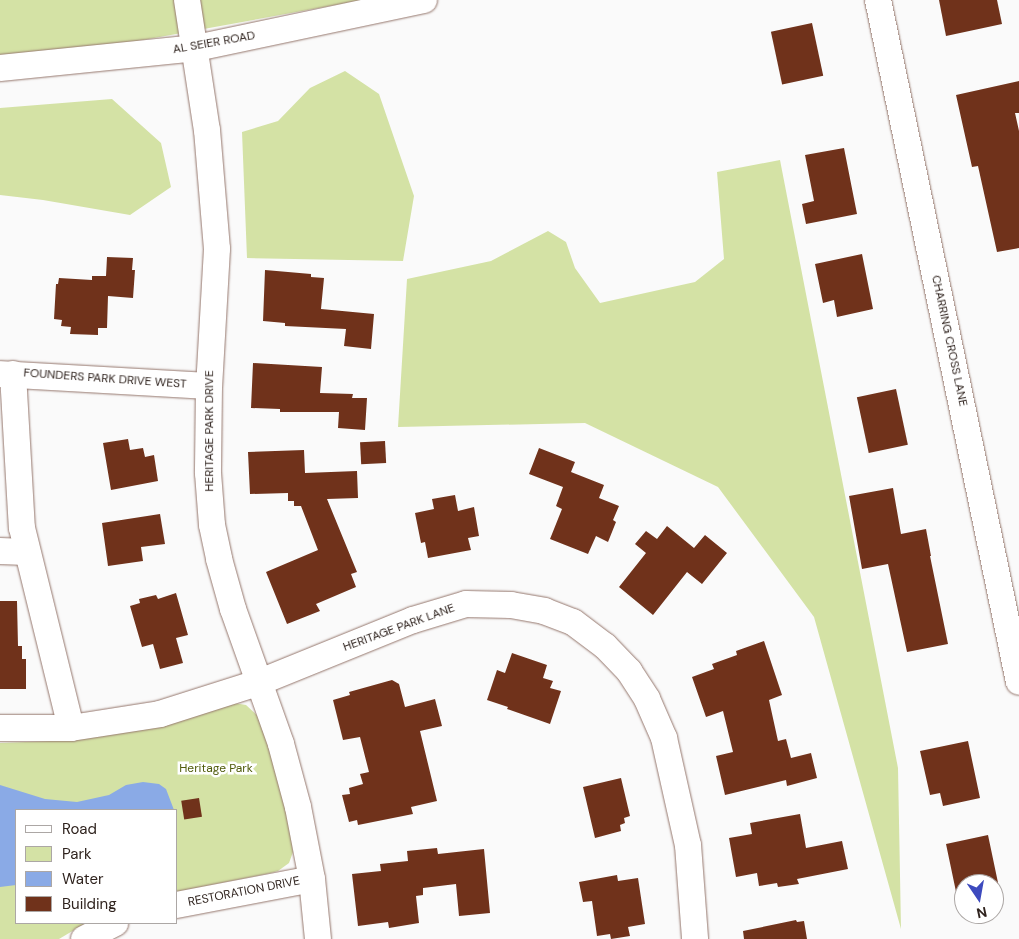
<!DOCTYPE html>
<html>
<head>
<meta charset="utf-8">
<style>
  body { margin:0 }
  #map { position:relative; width:1019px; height:939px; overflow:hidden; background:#fafafa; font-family:"DM Sans",sans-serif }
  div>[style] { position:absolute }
  .green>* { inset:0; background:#d4e2a5 }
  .water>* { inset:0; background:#8aaae6 }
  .building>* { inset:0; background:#70321b; transform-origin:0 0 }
  .roads { filter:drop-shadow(0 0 1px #95776d) drop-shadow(0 0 1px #95776d) }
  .minor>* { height:26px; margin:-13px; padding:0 13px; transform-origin:13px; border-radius:13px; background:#fff }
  span { translate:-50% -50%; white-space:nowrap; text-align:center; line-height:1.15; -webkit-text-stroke:5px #fff; paint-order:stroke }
  .street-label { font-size:12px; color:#2f231e }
  .park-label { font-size:12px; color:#4f5b0a }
  .legend { position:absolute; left:15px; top:809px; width:162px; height:115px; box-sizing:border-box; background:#fff; border:1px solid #aca7a5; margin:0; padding:6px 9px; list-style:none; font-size:15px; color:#2f231e }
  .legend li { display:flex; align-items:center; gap:10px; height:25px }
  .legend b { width:25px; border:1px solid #aca7a5 }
  .north { position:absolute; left:954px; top:874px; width:50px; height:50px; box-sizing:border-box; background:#fff; border:1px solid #aca7a5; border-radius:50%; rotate:168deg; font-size:14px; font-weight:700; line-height:20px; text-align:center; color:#2f231e }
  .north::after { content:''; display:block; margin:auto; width:18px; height:22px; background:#3d4abe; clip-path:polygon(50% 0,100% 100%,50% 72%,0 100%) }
</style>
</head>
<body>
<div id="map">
  <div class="green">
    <i style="clip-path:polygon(0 0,363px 0,0 66px)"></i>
    <i style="clip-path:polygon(345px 71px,379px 94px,414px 196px,403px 261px,247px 258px,242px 132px,278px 121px,310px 88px)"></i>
    <i style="clip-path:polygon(112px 99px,161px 143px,171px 187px,130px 215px,43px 200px,0 195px,0 108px)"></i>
    <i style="clip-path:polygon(780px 160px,898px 768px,901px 929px,814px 617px,718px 487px,585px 423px,398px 427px,407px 279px,491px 261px,548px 231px,566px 242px,575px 268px,600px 303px,695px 282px,724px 259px,717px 172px)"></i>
    <i style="clip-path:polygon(234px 703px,246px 705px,260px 718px,277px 773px,290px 827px,293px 852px,289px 863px,278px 871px,271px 873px,176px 892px,176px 810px,16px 810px,16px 923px,86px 923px,59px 939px,0 939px,0 743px,51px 741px)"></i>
  </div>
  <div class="water">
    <i style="clip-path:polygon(143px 782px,159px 784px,166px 789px,174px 810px,16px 810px,16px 885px,0 887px,0 785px,45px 799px,77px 802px,109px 795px,126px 785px)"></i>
  </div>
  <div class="building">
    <i style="clip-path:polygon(939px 0,997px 0,1002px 24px,946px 36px)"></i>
    <i style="left:812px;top:23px;width:54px;height:42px;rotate:78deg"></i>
    <i style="clip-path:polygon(1019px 81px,1019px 113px,1015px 113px,1019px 131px,1019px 248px,997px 252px,978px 166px,972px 167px,956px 95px)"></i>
    <i style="clip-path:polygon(844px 148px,857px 214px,806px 224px,802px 204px,814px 201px,805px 155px)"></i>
    <i style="clip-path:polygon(862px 254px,873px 309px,837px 317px,834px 300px,823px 303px,815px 264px)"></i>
    <i style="clip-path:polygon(107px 257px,133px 258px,132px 270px,135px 270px,133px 298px,108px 296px,107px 328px,98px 328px,98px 335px,70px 334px,71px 327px,61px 326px,62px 320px,54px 319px,56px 284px,58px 284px,59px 278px,92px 280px,92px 276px,106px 276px)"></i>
    <i style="clip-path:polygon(265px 270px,311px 274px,311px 277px,324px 278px,321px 309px,374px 314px,371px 349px,344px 346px,346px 329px,285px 326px,285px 323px,263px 321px)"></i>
    <i style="clip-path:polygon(253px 363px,322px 367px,320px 393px,353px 394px,352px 398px,367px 398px,365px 430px,338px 428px,339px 412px,280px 412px,280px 409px,251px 408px)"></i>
    <i style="left:896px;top:389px;width:57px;height:40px;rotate:78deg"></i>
    <i style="clip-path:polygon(128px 439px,130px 450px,143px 448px,145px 457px,154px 455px,158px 481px,111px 490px,103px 443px)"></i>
    <i style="left:385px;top:441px;width:22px;height:25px;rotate:87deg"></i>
    <i style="clip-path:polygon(539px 448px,575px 462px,571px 472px,604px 485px,599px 498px,619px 506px,613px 520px,616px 522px,608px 542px,596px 536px,588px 554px,550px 539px,562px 509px,556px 506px,563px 487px,529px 474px)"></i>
    <i style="clip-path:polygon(304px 450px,305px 473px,357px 471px,358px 498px,327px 499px,357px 572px,351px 574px,356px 587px,316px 604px,320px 611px,287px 624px,266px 572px,318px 550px,301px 506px,294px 506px,294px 501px,288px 501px,288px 493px,250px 494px,248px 452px)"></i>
    <i style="clip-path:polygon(893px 488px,901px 534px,926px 529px,931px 556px,930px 556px,948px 644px,907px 652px,888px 564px,862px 569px,849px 496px)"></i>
    <i style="clip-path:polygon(455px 495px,458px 511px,474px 507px,479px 536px,468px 538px,471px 550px,428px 558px,425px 542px,421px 543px,415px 513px,434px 509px,432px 499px)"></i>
    <i style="clip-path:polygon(160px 514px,165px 544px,141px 547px,143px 561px,108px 566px,102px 523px)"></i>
    <i style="clip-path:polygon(667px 526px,694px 548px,705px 535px,727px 553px,702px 584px,687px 572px,653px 615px,619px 587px,646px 553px,635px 544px,646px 531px,657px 539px)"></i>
    <i style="clip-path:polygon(176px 593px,188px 635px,176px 638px,183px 663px,160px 669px,153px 644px,142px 647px,130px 606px,140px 603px,139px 599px,156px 595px,158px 599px)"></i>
    <i style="clip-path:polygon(0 601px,17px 601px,18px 646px,22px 646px,22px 659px,26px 659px,26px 689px,0 689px)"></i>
    <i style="clip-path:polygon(764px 641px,782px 695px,769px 700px,778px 741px,786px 739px,791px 758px,811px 753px,817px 778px,787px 786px,786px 780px,725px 795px,716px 756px,733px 752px,723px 711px,706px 717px,692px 677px,714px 669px,712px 664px,737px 655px,736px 651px)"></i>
    <i style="clip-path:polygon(512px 653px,547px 665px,543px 678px,553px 681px,550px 688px,561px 691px,550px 724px,507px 709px,508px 707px,487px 700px,497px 670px,505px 673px)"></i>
    <i style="clip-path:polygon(392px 680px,399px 684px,405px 707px,435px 699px,442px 726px,420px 731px,437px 801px,411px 807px,413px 814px,358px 825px,357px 820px,349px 822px,342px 795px,350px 794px,349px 788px,363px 784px,360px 774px,369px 772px,360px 737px,343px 740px,333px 700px,350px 695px,349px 692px)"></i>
    <i style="clip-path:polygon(968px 741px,980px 798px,943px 806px,940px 793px,930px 795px,920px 751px)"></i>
    <i style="clip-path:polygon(621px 778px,630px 816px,624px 818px,625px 823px,620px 825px,621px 831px,595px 838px,583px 787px)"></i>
    <i style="left:199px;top:798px;width:19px;height:18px;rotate:81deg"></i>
    <i style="clip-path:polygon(800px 814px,806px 848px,842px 841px,848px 869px,797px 879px,799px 884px,778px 887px,777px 883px,759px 886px,757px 873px,736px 877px,729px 838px,752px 834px,750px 823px)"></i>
    <i style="clip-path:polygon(988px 835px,1001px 897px,994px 898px,994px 884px,964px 884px,964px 905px,959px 906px,946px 844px)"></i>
    <i style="clip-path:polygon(437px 848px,438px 854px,484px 849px,490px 913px,459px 916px,456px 884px,423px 888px,423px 895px,416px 896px,419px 923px,389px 928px,388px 922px,358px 926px,352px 874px,381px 871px,380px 864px,408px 861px,407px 851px)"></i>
    <i style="clip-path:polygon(617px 875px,618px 881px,638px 878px,645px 924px,628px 927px,630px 936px,611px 939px,610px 934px,597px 936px,592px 901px,583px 902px,579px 882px)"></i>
    <i style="clip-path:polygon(796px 920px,797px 922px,804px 921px,807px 939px,744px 939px,743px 931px)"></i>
  </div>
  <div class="roads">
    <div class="minor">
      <i style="left:187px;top:0;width:132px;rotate:81.3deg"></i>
      <i style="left:207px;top:130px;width:119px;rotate:85.2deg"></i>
      <i style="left:217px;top:249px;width:137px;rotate:93.3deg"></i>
      <i style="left:209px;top:386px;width:87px;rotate:90.7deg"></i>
      <i style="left:208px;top:473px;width:52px;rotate:85.6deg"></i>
      <i style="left:212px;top:525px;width:35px;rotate:78deg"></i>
      <i style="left:219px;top:559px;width:52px;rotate:74.4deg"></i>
      <i style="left:233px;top:609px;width:143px;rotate:70.4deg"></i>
      <i style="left:281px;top:744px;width:65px;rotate:74.9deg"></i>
      <i style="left:298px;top:807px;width:73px;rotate:79deg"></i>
      <i style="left:312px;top:879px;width:60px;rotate:84.3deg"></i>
      <i style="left:878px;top:0;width:696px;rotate:78.32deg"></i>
      <i style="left:0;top:68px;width:197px;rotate:-5.8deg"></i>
      <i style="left:196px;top:48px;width:233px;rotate:-11.9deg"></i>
      <i style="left:0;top:374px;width:209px;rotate:3.3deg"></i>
      <i style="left:13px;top:374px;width:154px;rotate:86.7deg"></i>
      <i style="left:22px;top:528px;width:206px;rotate:76.2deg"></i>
      <i style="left:0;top:551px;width:26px;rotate:2deg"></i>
      <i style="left:0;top:728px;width:71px"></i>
      <i style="left:71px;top:728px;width:90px;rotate:-8.9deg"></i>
      <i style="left:160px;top:714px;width:105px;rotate:-17.7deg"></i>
      <i style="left:260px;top:682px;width:165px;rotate:-22.1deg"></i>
      <i style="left:413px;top:620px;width:55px;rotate:-16.8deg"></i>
      <i style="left:466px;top:604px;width:45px;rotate:1.3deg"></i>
      <i style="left:511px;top:605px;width:34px;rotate:10deg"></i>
      <i style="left:544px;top:611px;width:31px;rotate:21deg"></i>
      <i style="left:573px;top:622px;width:40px;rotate:37deg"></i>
      <i style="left:605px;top:646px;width:35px;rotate:46deg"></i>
      <i style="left:629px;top:671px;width:33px;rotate:57deg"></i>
      <i style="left:647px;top:699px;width:43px;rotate:66.4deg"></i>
      <i style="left:664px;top:738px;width:110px;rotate:77.4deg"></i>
      <i style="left:688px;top:845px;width:94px;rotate:85.7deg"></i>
      <i style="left:176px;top:905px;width:138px;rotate:-10.8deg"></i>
      <i style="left:84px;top:939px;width:35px;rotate:-27deg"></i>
    </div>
  </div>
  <div class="street-label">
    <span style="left:214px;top:43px;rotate:-10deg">AL SEIER ROAD</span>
    <span style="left:949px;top:341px;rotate:78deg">CHARRING CROSS LANE</span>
    <span style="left:105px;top:379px;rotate:4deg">FOUNDERS PARK DRIVE WEST</span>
    <span style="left:210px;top:431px;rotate:-90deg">HERITAGE PARK DRIVE</span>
    <span style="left:399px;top:628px;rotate:-20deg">HERITAGE PARK LANE</span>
    <span style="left:244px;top:892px;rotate:-11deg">RESTORATION DRIVE</span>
  </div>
  <div class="park-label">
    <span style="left:216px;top:769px">Heritage Park</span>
  </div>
  <ul class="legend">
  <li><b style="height:6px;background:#fff"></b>Road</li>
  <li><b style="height:14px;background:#d4e2a5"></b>Park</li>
  <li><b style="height:14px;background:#8aaae6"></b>Water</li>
  <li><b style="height:14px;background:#70321b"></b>Building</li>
  </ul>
  <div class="north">N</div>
</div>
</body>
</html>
